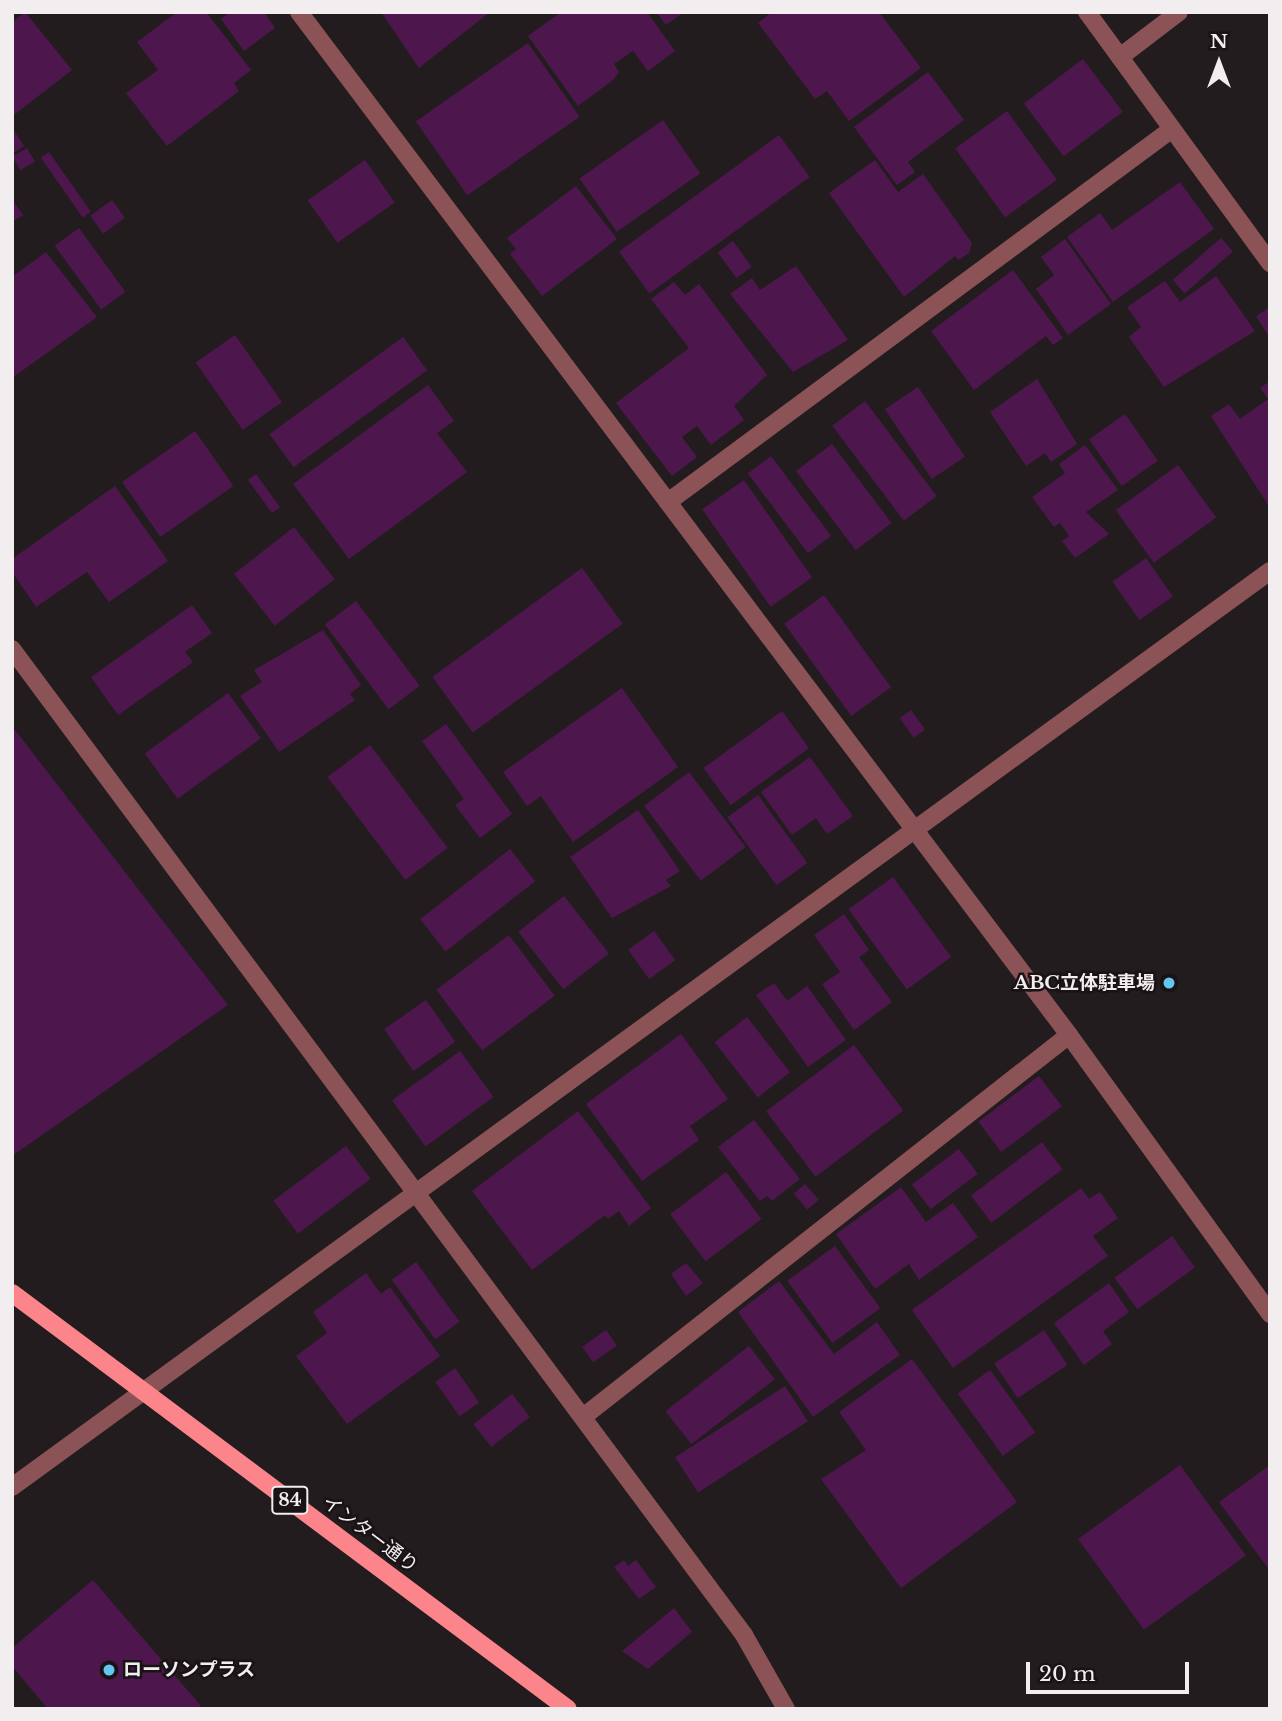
<!DOCTYPE html>
<html>
<head>
<meta charset="utf-8">
<style>
  body { margin:0 }
  #map { position:relative; width:1282px; height:1721px; overflow:hidden; background:#221c1e; font-family:"Libre Baskerville","Noto Sans JP",serif }
  div>[style] { position:absolute }
  .building>* { inset:0; background:#4d174d; transform-origin:0 0 }
  .minor>* { height:18px; margin:-9px; padding:0 9px; transform-origin:9px; border-radius:9px; background:#8b5355 }
  .primary>* { height:18px; margin:-9px; padding:0 9px; transform-origin:9px; border-radius:9px; background:#fb858b }
  .dots>* { width:19px; height:19px; translate:-50% -50%; box-sizing:border-box; border:4px solid #191315; border-radius:50% }
  span { translate:-50% -50%; white-space:nowrap; text-align:center; line-height:1.15; -webkit-text-stroke:5px #191315; paint-order:stroke }
  .shield-label span { padding:2px 5px; background:#191315; border:2px solid; border-radius:5px; -webkit-text-stroke-width:0 }
  .shield-label { font-size:18px; color:#f2edef; font-weight:700 }
  .poi-label { font-size:19px; color:#f2edef; font-weight:700 }
  .right { translate:-100% -50%; text-align:right }
  .left { translate:0 -50%; text-align:left }
  .street-label { font-size:19px; color:#f2edef }
  .frame { position:absolute; inset:0; border:14px solid #f2edef; pointer-events:none }
  .north { position:absolute; left:1184px; top:28px; width:70px; height:70px; -webkit-text-stroke:5px #191315; paint-order:stroke; rotate:0deg; font-size:19px; font-weight:700; line-height:28px; text-align:center; color:#f2edef }
  .north::after { content:''; display:block; margin:auto; width:24px; height:32px; background:#f2edef; clip-path:polygon(50% 0,100% 100%,50% 72%,0 100%) }
  .scale { position:absolute; left:1026px; top:1662px; width:163px; height:32px; box-sizing:border-box; border:4px solid #f2edef; border-top:0; padding-left:9px; font-size:21px; line-height:24px; white-space:nowrap; color:#f2edef; -webkit-text-stroke:5px #191315; paint-order:stroke }
</style>
</head>
<body>
<div id="map">
  <div class="building">
    <i style="clip-path:polygon(25px 12px,72px 70px,14px 115px,12px 22px)"></i>
    <i style="clip-path:polygon(177px 12px,206px 12px,251px 70px,234px 83px,239px 91px,167px 146px,126px 93px,158px 70px,137px 42px)"></i>
    <i style="clip-path:polygon(230px 12px,264px 12px,275px 28px,244px 51px,221px 19px)"></i>
    <i style="clip-path:polygon(381px 12px,490px 12px,419px 68px)"></i>
    <i style="clip-path:polygon(561px 12px,647px 12px,675px 51px,648px 71px,633px 51px,614px 64px,619px 72px,613px 80px,578px 106px,528px 36px)"></i>
    <i style="clip-path:polygon(656px 12px,684px 12px,666px 25px)"></i>
    <i style="clip-path:polygon(772px 12px,879px 12px,921px 68px,849px 121px,827px 91px,815px 99px,758px 23px)"></i>
    <i style="left:528px;top:43px;width:90px;height:137px;rotate:55deg"></i>
    <i style="left:1083px;top:59px;width:66px;height:74px;rotate:53deg"></i>
    <i style="clip-path:polygon(928px 72px,964px 120px,908px 162px,915px 172px,897px 185px,854px 127px)"></i>
    <i style="left:1007px;top:111px;width:85px;height:64px;rotate:54deg"></i>
    <i style="left:663px;top:120px;width:65px;height:102px;rotate:55deg"></i>
    <i style="clip-path:polygon(15px 132px,24px 146px,12px 154px,12px 134px)"></i>
    <i style="left:779px;top:135px;width:52px;height:198px;rotate:54deg"></i>
    <i style="left:27px;top:148px;width:16px;height:17px;rotate:60deg"></i>
    <i style="left:49px;top:152px;width:73px;height:10px;rotate:55deg"></i>
    <i style="left:365px;top:160px;width:52px;height:70px;rotate:55deg"></i>
    <i style="clip-path:polygon(875px 160px,898px 192px,923px 174px,972px 243px,969px 253px,959px 260px,955px 256px,904px 297px,829px 193px)"></i>
    <i style="clip-path:polygon(1180px 182px,1214px 229px,1113px 302px,1067px 237px,1100px 213px,1112px 230px)"></i>
    <i style="clip-path:polygon(576px 186px,617px 239px,542px 296px,510px 254px,516px 249px,507px 238px)"></i>
    <i style="clip-path:polygon(12px 199px,23px 215px,12px 222px)"></i>
    <i style="left:112px;top:200px;width:22px;height:27px;rotate:54deg"></i>
    <i style="left:79px;top:228px;width:79px;height:30px;rotate:54deg"></i>
    <i style="left:1221px;top:238px;width:18px;height:64px;rotate:49deg"></i>
    <i style="clip-path:polygon(1065px 239px,1111px 304px,1068px 335px,1036px 289px,1054px 275px,1041px 257px)"></i>
    <i style="left:733px;top:241px;width:32px;height:19px;rotate:54deg"></i>
    <i style="clip-path:polygon(46px 252px,97px 317px,12px 378px,12px 277px)"></i>
    <i style="clip-path:polygon(796px 266px,848px 340px,793px 372px,730px 294px,752px 278px,760px 290px)"></i>
    <i style="clip-path:polygon(1013px 270px,1063px 338px,1053px 345px,1046px 336px,974px 390px,931px 331px)"></i>
    <i style="clip-path:polygon(1216px 276px,1255px 331px,1164px 387px,1129px 337px,1141px 327px,1127px 307px,1165px 281px,1180px 302px)"></i>
    <i style="clip-path:polygon(674px 282px,685px 295px,699px 284px,767px 375px,734px 406px,744px 420px,711px 445px,697px 426px,682px 437px,697px 457px,672px 476px,616px 403px,689px 348px,651px 299px)"></i>
    <i style="clip-path:polygon(1270px 307px,1270px 338px,1256px 316px)"></i>
    <i style="left:235px;top:335px;width:82px;height:48px;rotate:55deg"></i>
    <i style="left:403px;top:337px;width:41px;height:165px;rotate:54deg"></i>
    <i style="clip-path:polygon(1037px 379px,1077px 444px,1051px 462px,1045px 453px,1026px 466px,990px 412px)"></i>
    <i style="clip-path:polygon(1270px 381px,1270px 508px,1211px 416px,1229px 404px,1240px 419px,1268px 399px,1260px 388px)"></i>
    <i style="clip-path:polygon(428px 385px,454px 421px,437px 433px,467px 472px,349px 559px,293px 484px)"></i>
    <i style="left:918px;top:387px;width:84px;height:40px;rotate:56deg"></i>
    <i style="left:865px;top:401px;width:119px;height:41px;rotate:53deg"></i>
    <i style="left:1125px;top:414px;width:57px;height:44px;rotate:55deg"></i>
    <i style="left:195px;top:431px;width:67px;height:89px;rotate:55deg"></i>
    <i style="left:832px;top:444px;width:99px;height:45px;rotate:53deg"></i>
    <i style="clip-path:polygon(1085px 445px,1118px 490px,1086px 512px,1109px 534px,1075px 558px,1062px 541px,1069px 536px,1060px 523px,1054px 527px,1032px 497px,1065px 473px,1059px 464px)"></i>
    <i style="left:771px;top:456px;width:100px;height:29px;rotate:53deg"></i>
    <i style="left:1178px;top:465px;width:65px;height:77px;rotate:54deg"></i>
    <i style="left:256px;top:474px;width:41px;height:10px;rotate:54deg"></i>
    <i style="left:744px;top:480px;width:119px;height:51px;rotate:55deg"></i>
    <i style="clip-path:polygon(115px 486px,168px 561px,109px 602px,87px 572px,36px 607px,12px 572px,12px 559px)"></i>
    <i style="left:294px;top:527px;width:66px;height:76px;rotate:52deg"></i>
    <i style="left:1146px;top:558px;width:47px;height:41px;rotate:55deg"></i>
    <i style="left:582px;top:568px;width:69px;height:185px;rotate:54deg"></i>
    <i style="left:824px;top:595px;width:114px;height:49px;rotate:54deg"></i>
    <i style="left:356px;top:601px;width:106px;height:39px;rotate:53deg"></i>
    <i style="clip-path:polygon(192px 605px,212px 633px,185px 652px,193px 662px,118px 715px,91px 677px)"></i>
    <i style="clip-path:polygon(323px 630px,361px 685px,350px 694px,355px 700px,279px 752px,240px 696px,262px 682px,254px 670px)"></i>
    <i style="clip-path:polygon(622px 688px,678px 767px,573px 842px,541px 796px,527px 806px,503px 772px)"></i>
    <i style="left:228px;top:693px;width:56px;height:103px;rotate:54deg"></i>
    <i style="left:911px;top:710px;width:24px;height:14px;rotate:54deg"></i>
    <i style="left:782px;top:711px;width:46px;height:97px;rotate:54deg"></i>
    <i style="clip-path:polygon(446px 724px,512px 814px,480px 838px,455px 805px,464px 799px,422px 741px)"></i>
    <i style="clip-path:polygon(15px 730px,228px 1005px,12px 1156px,12px 732px)"></i>
    <i style="left:370px;top:745px;width:129px;height:53px;rotate:53deg"></i>
    <i style="clip-path:polygon(810px 757px,853px 816px,827px 834px,816px 818px,792px 835px,761px 792px)"></i>
    <i style="left:689px;top:772px;width:94px;height:56px;rotate:53deg"></i>
    <i style="left:758px;top:795px;width:84px;height:38px;rotate:54deg"></i>
    <i style="clip-path:polygon(638px 810px,680px 871px,666px 880px,671px 886px,612px 918px,570px 857px)"></i>
    <i style="left:510px;top:849px;width:41px;height:114px;rotate:52deg"></i>
    <i style="left:893px;top:877px;width:99px;height:55px;rotate:54deg"></i>
    <i style="left:564px;top:896px;width:73px;height:58px;rotate:52deg"></i>
    <i style="clip-path:polygon(844px 914px,869px 950px,859px 957px,892px 1002px,854px 1030px,822px 984px,840px 972px,814px 935px)"></i>
    <i style="left:654px;top:931px;width:36px;height:32px;rotate:54deg"></i>
    <i style="left:509px;top:935px;width:76px;height:91px;rotate:53deg"></i>
    <i style="clip-path:polygon(774px 983px,787px 1001px,807px 986px,846px 1040px,808px 1067px,756px 995px)"></i>
    <i style="left:426px;top:1000px;width:51px;height:51px;rotate:55deg"></i>
    <i style="left:747px;top:1017px;width:70px;height:41px;rotate:52deg"></i>
    <i style="clip-path:polygon(681px 1034px,728px 1099px,690px 1126px,699px 1140px,642px 1181px,586px 1104px)"></i>
    <i style="left:854px;top:1045px;width:82px;height:110px;rotate:53deg"></i>
    <i style="left:460px;top:1051px;width:57px;height:84px;rotate:54deg"></i>
    <i style="left:1039px;top:1076px;width:38px;height:76px;rotate:53deg"></i>
    <i style="clip-path:polygon(578px 1111px,651px 1208px,629px 1226px,619px 1211px,608px 1219px,605px 1215px,532px 1270px,472px 1191px)"></i>
    <i style="clip-path:polygon(754px 1120px,800px 1179px,772px 1201px,767px 1196px,760px 1201px,718px 1147px)"></i>
    <i style="left:1042px;top:1142px;width:34px;height:89px;rotate:53deg"></i>
    <i style="left:346px;top:1146px;width:41px;height:91px;rotate:53deg"></i>
    <i style="left:959px;top:1149px;width:31px;height:59px;rotate:53deg"></i>
    <i style="left:726px;top:1172px;width:59px;height:70px;rotate:53deg"></i>
    <i style="left:805px;top:1184px;width:21px;height:15px;rotate:49deg"></i>
    <i style="clip-path:polygon(901px 1187px,926px 1222px,953px 1203px,978px 1237px,919px 1280px,909px 1264px,875px 1289px,836px 1234px)"></i>
    <i style="clip-path:polygon(1081px 1188px,1089px 1199px,1100px 1192px,1118px 1218px,1093px 1236px,1108px 1256px,953px 1368px,912px 1310px)"></i>
    <i style="left:1172px;top:1236px;width:39px;height:71px;rotate:54deg"></i>
    <i style="left:835px;top:1246px;width:77px;height:59px;rotate:54deg"></i>
    <i style="left:416px;top:1262px;width:74px;height:30px;rotate:54deg"></i>
    <i style="clip-path:polygon(686px 1263px,703px 1283px,686px 1296px,671px 1274px)"></i>
    <i style="clip-path:polygon(366px 1273px,381px 1294px,390px 1287px,440px 1356px,347px 1424px,296px 1356px,327px 1333px,313px 1312px)"></i>
    <i style="clip-path:polygon(779px 1281px,834px 1354px,877px 1322px,900px 1355px,813px 1417px,738px 1312px)"></i>
    <i style="clip-path:polygon(1109px 1283px,1129px 1312px,1103px 1331px,1112px 1344px,1084px 1365px,1054px 1323px)"></i>
    <i style="left:606px;top:1330px;width:19px;height:29px;rotate:55deg"></i>
    <i style="left:1044px;top:1330px;width:42px;height:60px;rotate:56deg"></i>
    <i style="left:749px;top:1346px;width:42px;height:106px;rotate:52deg"></i>
    <i style="clip-path:polygon(912px 1359px,1017px 1502px,901px 1588px,821px 1479px,866px 1450px,839px 1412px)"></i>
    <i style="left:455px;top:1368px;width:42px;height:24px;rotate:55deg"></i>
    <i style="left:990px;top:1370px;width:77px;height:40px;rotate:54deg"></i>
    <i style="left:785px;top:1386px;width:42px;height:131px;rotate:57deg"></i>
    <i style="left:512px;top:1394px;width:29px;height:49px;rotate:52deg"></i>
    <i style="left:1180px;top:1465px;width:112px;height:126px;rotate:54deg"></i>
    <i style="clip-path:polygon(1270px 1465px,1270px 1571px,1219px 1502px)"></i>
    <i style="clip-path:polygon(624px 1560px,628px 1566px,636px 1560px,656px 1587px,639px 1599px,614px 1567px)"></i>
    <i style="clip-path:polygon(93px 1580px,201px 1706px,198px 1709px,48px 1709px,12px 1666px,12px 1648px)"></i>
    <i style="clip-path:polygon(674px 1608px,692px 1632px,648px 1669px,622px 1651px)"></i>
  </div>
  <div class="minor">
    <i style="left:299px;top:12px;width:1280px;rotate:53.03deg"></i>
    <i style="left:1069px;top:1035px;width:344px;rotate:54.2deg"></i>
    <i style="left:1087px;top:12px;width:311px;rotate:53.9deg"></i>
    <i style="left:1120px;top:57px;width:74px;rotate:-37.3deg"></i>
    <i style="left:668px;top:502px;width:627px;rotate:-36.5deg"></i>
    <i style="left:12px;top:649px;width:1228px;rotate:53.41deg"></i>
    <i style="left:744px;top:1635px;width:85px;rotate:60.4deg"></i>
    <i style="left:583px;top:1417px;width:618px;rotate:-38.17deg"></i>
    <i style="left:12px;top:1487px;width:1556px;rotate:-36.06deg"></i>
  </div>
  <div class="primary">
    <i style="left:12px;top:1293px;width:694px;rotate:36.8deg"></i>
  </div>
  <div class="dots">
    <i style="left:1169px;top:983px;background:#64c5ee"></i>
    <i style="left:109px;top:1670px;background:#64c5ee"></i>
  </div>
  <div class="shield-label">
    <span style="left:290px;top:1500px">84</span>
  </div>
  <div class="poi-label">
    <span class="right" style="left:1155px;top:983px">ABC立体駐車場</span>
    <span class="left" style="left:123px;top:1670px">ローソンプラス</span>
  </div>
  <div class="street-label">
    <span style="left:370px;top:1534px;rotate:37deg">インター通り</span>
  </div>
  <div class="frame"></div>
  <div class="north">N</div>
  <div class="scale">20 m</div>
</div>
</body>
</html>
